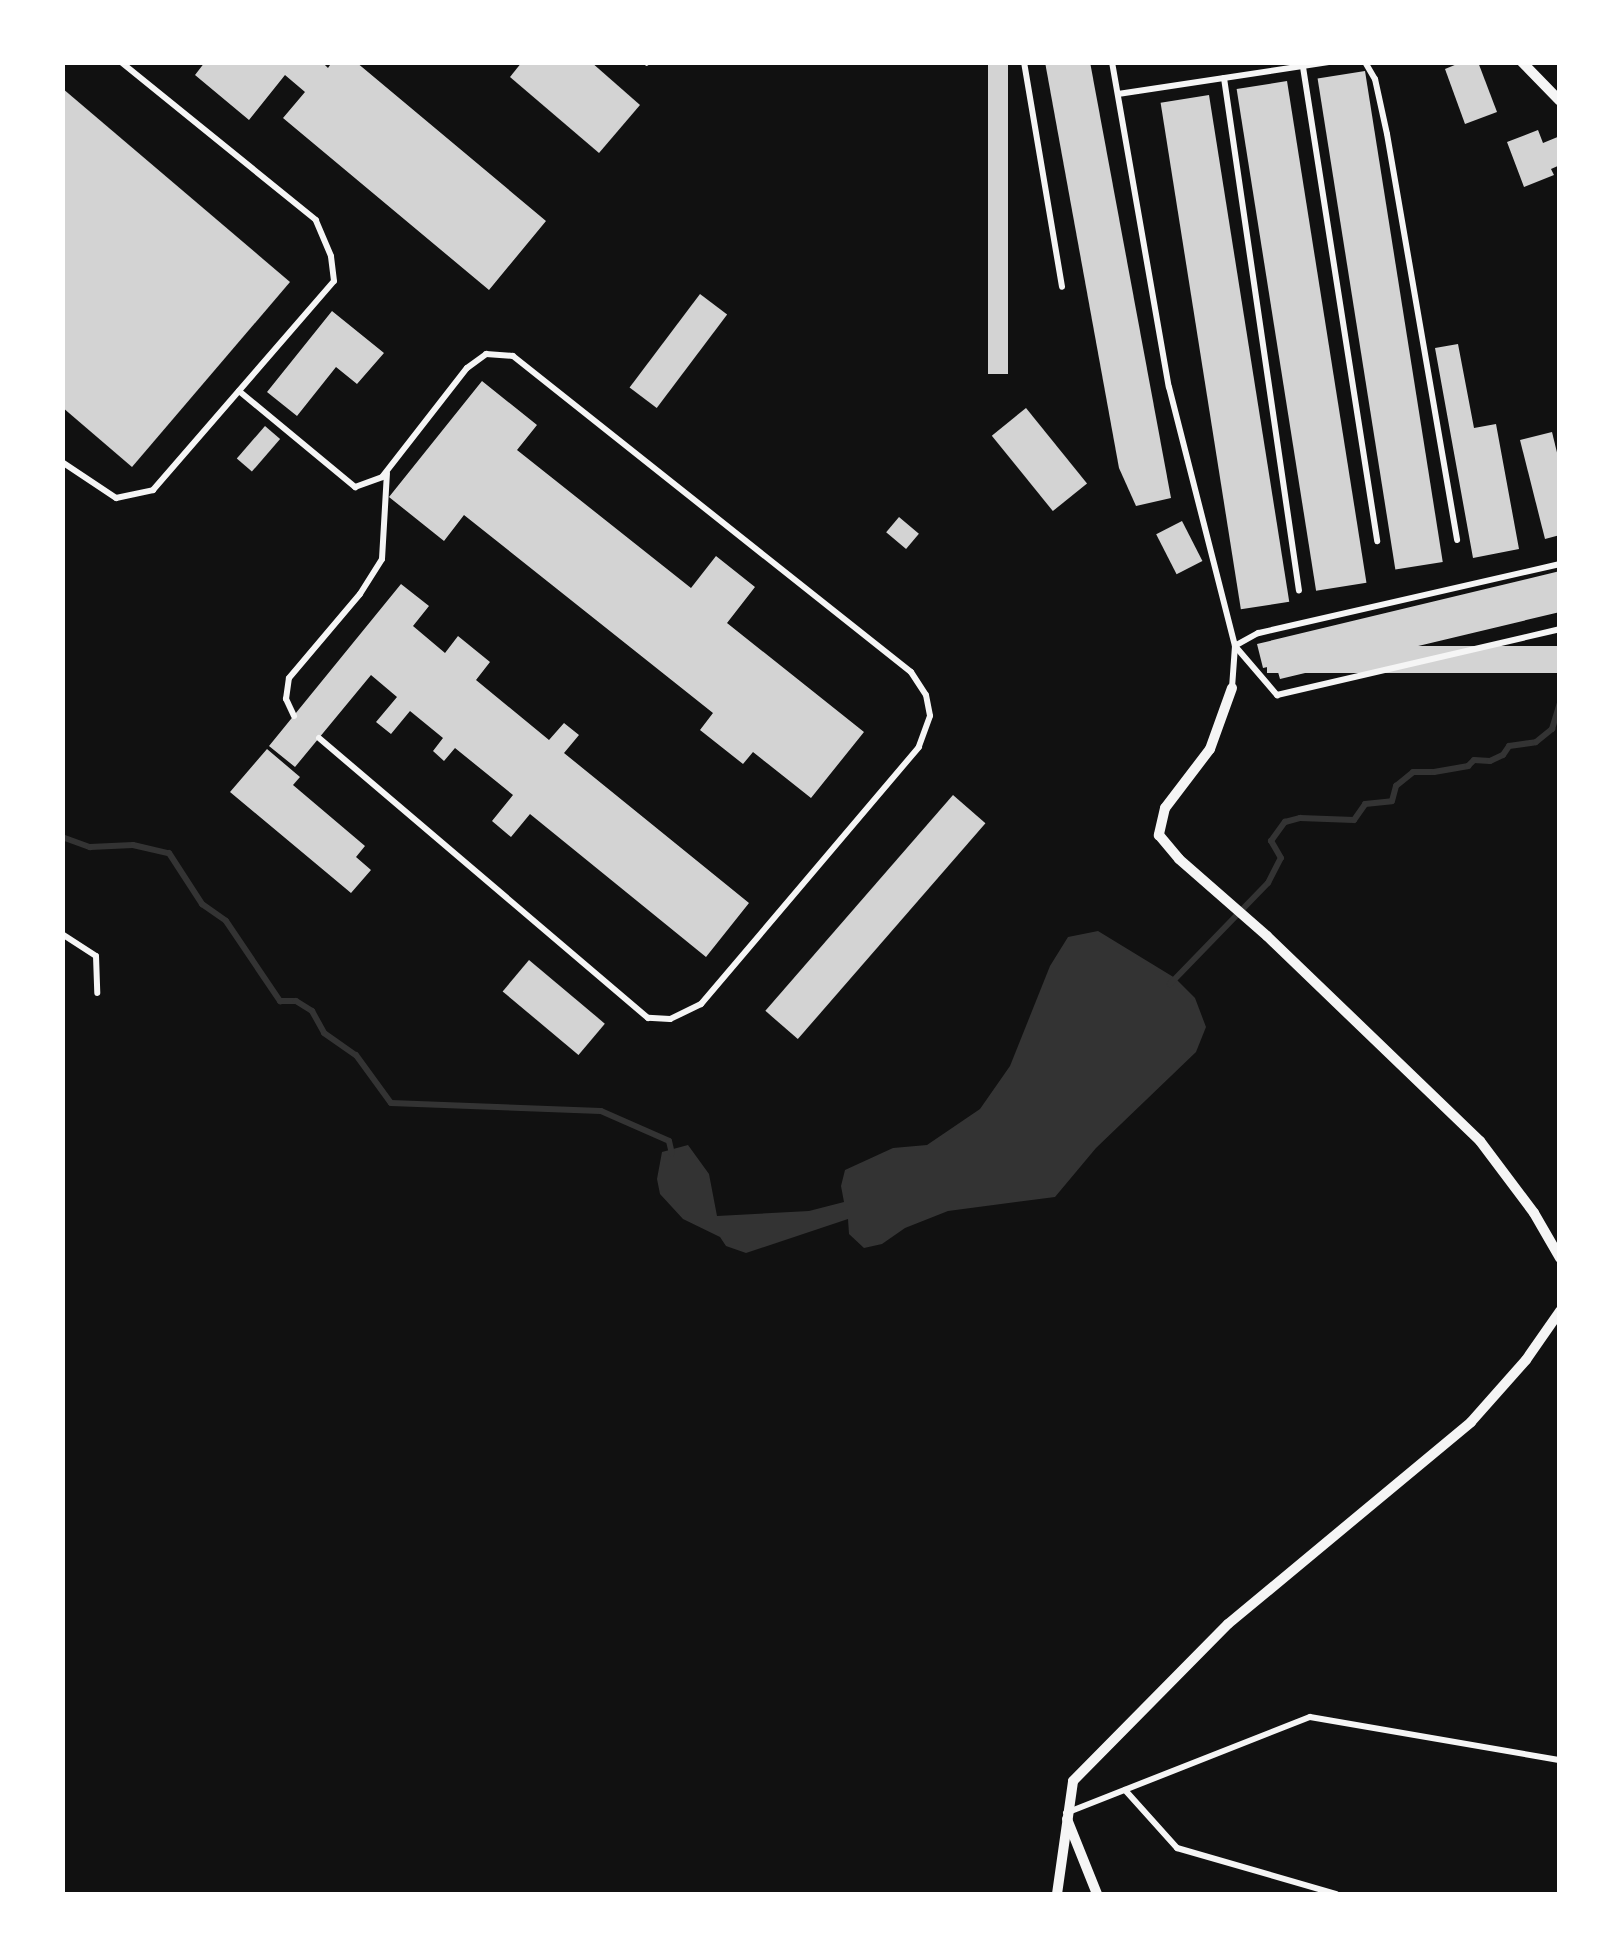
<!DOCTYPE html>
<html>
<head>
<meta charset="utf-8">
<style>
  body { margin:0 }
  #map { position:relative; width:1622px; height:1957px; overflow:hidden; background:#111; font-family:Raleway,sans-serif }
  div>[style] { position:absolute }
  .water>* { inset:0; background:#333 }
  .stream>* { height:6px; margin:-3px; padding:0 3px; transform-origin:3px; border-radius:3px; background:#333 }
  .building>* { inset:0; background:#d3d3d3; transform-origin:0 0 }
  .service>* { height:6px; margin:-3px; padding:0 3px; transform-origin:3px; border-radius:3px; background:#f5f5f5 }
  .minor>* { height:10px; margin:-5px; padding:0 5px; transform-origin:5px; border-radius:5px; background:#f5f5f5 }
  span { translate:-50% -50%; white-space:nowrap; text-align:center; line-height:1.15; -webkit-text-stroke:9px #fff; paint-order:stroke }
  .frame { position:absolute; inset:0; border:65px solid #fff; pointer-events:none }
</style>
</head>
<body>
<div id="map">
  <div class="water">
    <i style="clip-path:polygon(1098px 931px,1175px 978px,1195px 998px,1206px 1027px,1196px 1052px,1096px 1148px,1055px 1197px,948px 1211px,905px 1228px,882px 1244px,864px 1248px,849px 1234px,848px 1219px,746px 1253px,726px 1246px,720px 1237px,683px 1219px,660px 1194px,657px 1179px,662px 1152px,688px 1145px,709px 1174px,717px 1216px,809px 1211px,844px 1202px,841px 1186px,845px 1170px,893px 1148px,927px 1145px,980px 1109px,1010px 1066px,1050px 966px,1068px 937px)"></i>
  </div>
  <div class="stream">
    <i style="left:62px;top:837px;width:30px;rotate:20deg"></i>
    <i style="left:90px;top:847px;width:43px;rotate:-2.7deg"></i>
    <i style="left:133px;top:845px;width:37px;rotate:13deg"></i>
    <i style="left:169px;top:853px;width:61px;rotate:57.1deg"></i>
    <i style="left:202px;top:904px;width:29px;rotate:35deg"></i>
    <i style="left:226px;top:921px;width:97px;rotate:56deg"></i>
    <i style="left:280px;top:1001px;width:16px"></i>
    <i style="left:296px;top:1001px;width:19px;rotate:32deg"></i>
    <i style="left:312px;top:1011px;width:25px;rotate:61deg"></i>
    <i style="left:324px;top:1033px;width:39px;rotate:35deg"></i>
    <i style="left:356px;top:1055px;width:59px;rotate:53.9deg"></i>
    <i style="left:391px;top:1103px;width:210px;rotate:2.2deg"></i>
    <i style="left:601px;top:1111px;width:74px;rotate:23.8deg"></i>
    <i style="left:669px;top:1141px;width:13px;rotate:77deg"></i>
    <i style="left:1170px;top:984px;width:141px;rotate:-45.9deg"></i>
    <i style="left:1268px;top:883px;width:28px;rotate:-63deg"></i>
    <i style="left:1281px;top:858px;width:20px;rotate:-120deg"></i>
    <i style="left:1271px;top:841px;width:24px;rotate:-54deg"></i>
    <i style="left:1285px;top:822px;width:16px;rotate:-15deg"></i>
    <i style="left:1300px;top:818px;width:54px;rotate:2.1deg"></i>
    <i style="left:1354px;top:820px;width:19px;rotate:-55deg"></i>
    <i style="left:1365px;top:804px;width:27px;rotate:-6deg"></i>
    <i style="left:1392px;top:801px;width:16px;rotate:-75deg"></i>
    <i style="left:1396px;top:786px;width:22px;rotate:-39deg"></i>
    <i style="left:1413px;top:772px;width:21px"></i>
    <i style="left:1434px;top:772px;width:35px;rotate:-10deg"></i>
    <i style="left:1468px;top:766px;width:8px;rotate:-45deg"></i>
    <i style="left:1474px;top:760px;width:16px;rotate:4deg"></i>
    <i style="left:1490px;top:761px;width:14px;rotate:-25deg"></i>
    <i style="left:1503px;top:755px;width:11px;rotate:-56deg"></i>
    <i style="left:1509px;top:746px;width:27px;rotate:-8deg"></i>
    <i style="left:1536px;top:742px;width:21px;rotate:-39deg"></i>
    <i style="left:1552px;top:729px;width:27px;rotate:-73deg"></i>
  </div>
  <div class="building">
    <i style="clip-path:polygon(205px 62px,322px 62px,328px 68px,332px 62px,356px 62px,546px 221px,489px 290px,283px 118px,305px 92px,285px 75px,249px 120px,195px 75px)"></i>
    <i style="clip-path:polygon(522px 62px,591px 62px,640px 105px,599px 153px,510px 77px)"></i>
    <i style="left:988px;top:62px;width:20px;height:312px"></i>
    <i style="clip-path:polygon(1045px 62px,1090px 62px,1171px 498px,1136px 506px,1119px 468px)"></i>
    <i style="clip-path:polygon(1462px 62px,1478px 62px,1497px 112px,1465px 124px,1445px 69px)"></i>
    <i style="left:1365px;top:71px;width:497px;height:48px;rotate:81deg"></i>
    <i style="left:1287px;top:81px;width:508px;height:51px;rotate:81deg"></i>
    <i style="clip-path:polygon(62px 88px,290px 282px,132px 467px,62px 407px)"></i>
    <i style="left:1209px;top:95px;width:513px;height:49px;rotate:81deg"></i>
    <i style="clip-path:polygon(1538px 130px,1543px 143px,1560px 136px,1560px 165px,1551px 169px,1554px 175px,1524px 187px,1507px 142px)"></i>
    <i style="left:700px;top:294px;width:34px;height:117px;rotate:37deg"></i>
    <i style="clip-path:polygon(332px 311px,384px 353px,357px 384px,336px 367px,297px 416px,267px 392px)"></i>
    <i style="clip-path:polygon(1458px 344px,1474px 428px,1496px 424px,1519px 549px,1473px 558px,1435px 348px)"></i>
    <i style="clip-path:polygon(482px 381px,537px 425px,517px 450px,691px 588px,716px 556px,755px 587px,727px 623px,864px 732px,811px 798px,753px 752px,743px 764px,700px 730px,713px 713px,464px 515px,444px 541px,389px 497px)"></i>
    <i style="left:1026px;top:408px;width:97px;height:44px;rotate:51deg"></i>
    <i style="left:265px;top:426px;width:20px;height:43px;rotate:41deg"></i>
    <i style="clip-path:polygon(1552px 432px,1560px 465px,1560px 535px,1545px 539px,1520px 440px)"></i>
    <i style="left:899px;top:517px;width:26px;height:20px;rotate:40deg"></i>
    <i style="left:1182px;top:521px;width:45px;height:29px;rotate:63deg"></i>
    <i style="clip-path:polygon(1560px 571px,1560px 612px,1280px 679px,1276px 665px,1263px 668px,1257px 644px)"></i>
    <i style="clip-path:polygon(401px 584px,429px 606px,413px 626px,445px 653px,458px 636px,490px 662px,476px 680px,549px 740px,564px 723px,579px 735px,564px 753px,749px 903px,706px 957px,530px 814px,511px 837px,492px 821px,513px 795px,455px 748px,444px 761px,433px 751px,443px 738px,410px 711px,391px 734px,376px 722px,397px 697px,371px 675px,295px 767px,269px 746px)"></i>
    <i style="left:1560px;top:646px;width:27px;height:293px;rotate:90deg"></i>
    <i style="clip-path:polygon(267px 749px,300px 777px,293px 785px,365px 846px,356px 857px,371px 870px,351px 893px,230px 792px)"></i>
    <i style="left:953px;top:795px;width:43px;height:286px;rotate:41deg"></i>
    <i style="left:529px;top:960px;width:99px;height:41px;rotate:40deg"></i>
  </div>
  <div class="service">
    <i style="left:646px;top:62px;width:1px;rotate:45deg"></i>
    <i style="left:1024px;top:62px;width:228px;rotate:80.4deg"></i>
    <i style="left:1112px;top:62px;width:330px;rotate:80.1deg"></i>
    <i style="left:1169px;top:387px;width:267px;rotate:75.7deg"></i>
    <i style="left:1235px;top:646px;width:42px;rotate:94.1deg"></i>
    <i style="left:1365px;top:62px;width:20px;rotate:60deg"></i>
    <i style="left:1375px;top:79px;width:56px;rotate:77.7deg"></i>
    <i style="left:1387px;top:134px;width:412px;rotate:80.2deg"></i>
    <i style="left:1303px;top:67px;width:480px;rotate:81.1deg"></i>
    <i style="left:1224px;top:78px;width:518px;rotate:81.68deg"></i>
    <i style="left:1118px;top:94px;width:213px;rotate:-8.6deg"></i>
    <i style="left:239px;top:391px;width:151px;rotate:39.6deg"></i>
    <i style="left:355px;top:487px;width:29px;rotate:-20deg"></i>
    <i style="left:382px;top:477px;width:138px;rotate:-52.1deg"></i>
    <i style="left:467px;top:368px;width:24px;rotate:-36deg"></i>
    <i style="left:486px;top:354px;width:27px;rotate:4deg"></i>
    <i style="left:513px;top:356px;width:508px;rotate:38.45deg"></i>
    <i style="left:911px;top:672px;width:27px;rotate:57deg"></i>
    <i style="left:926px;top:695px;width:21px;rotate:79deg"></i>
    <i style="left:930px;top:716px;width:33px;rotate:110deg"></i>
    <i style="left:919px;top:747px;width:337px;rotate:130.3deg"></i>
    <i style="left:701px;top:1004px;width:34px;rotate:154deg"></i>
    <i style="left:670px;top:1019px;width:22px;rotate:-177deg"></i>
    <i style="left:648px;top:1018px;width:432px;rotate:-139.6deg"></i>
    <i style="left:62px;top:462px;width:65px;rotate:33.7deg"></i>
    <i style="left:116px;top:498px;width:38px;rotate:-12deg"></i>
    <i style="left:153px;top:490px;width:276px;rotate:-49.1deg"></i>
    <i style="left:334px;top:281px;width:25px;rotate:-97deg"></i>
    <i style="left:331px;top:256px;width:39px;rotate:-113deg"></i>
    <i style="left:316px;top:220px;width:251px;rotate:-141deg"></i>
    <i style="left:1560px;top:564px;width:310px;rotate:167.1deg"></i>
    <i style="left:1258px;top:633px;width:26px;rotate:151deg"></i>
    <i style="left:1235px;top:646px;width:65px;rotate:49.4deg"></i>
    <i style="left:1277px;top:695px;width:291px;rotate:-13.1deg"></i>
    <i style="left:294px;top:716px;width:19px;rotate:-115deg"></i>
    <i style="left:286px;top:699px;width:21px;rotate:-82deg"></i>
    <i style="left:289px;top:678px;width:110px;rotate:-49.8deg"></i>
    <i style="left:360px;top:594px;width:41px;rotate:-57.8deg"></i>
    <i style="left:382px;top:559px;width:86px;rotate:-86.7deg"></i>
    <i style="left:62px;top:934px;width:40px;rotate:32.9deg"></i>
    <i style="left:96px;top:956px;width:37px;rotate:88deg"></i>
    <i style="left:1125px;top:1790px;width:78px;rotate:48.1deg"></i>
    <i style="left:1177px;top:1848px;width:166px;rotate:16.1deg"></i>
    <i style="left:1066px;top:1813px;width:262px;rotate:-21.5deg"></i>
    <i style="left:1310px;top:1717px;width:254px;rotate:9.8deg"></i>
  </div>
  <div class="minor">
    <i style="left:1522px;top:62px;width:54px;rotate:45.7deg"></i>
    <i style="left:1232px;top:688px;width:65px;rotate:109.8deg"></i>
    <i style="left:1210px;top:749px;width:74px;rotate:127.3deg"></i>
    <i style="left:1165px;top:808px;width:28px;rotate:103deg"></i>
    <i style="left:1159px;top:835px;width:31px;rotate:50deg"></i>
    <i style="left:1179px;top:859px;width:117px;rotate:41.2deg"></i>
    <i style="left:1267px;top:936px;width:296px;rotate:43.9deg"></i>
    <i style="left:1480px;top:1141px;width:90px;rotate:53.1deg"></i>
    <i style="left:1534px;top:1213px;width:52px;rotate:60deg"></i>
    <i style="left:1067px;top:1819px;width:81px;rotate:68.2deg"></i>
    <i style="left:1057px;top:1894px;width:114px;rotate:-81.9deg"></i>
    <i style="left:1073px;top:1781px;width:221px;rotate:-45.4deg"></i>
    <i style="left:1228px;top:1624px;width:316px;rotate:-39.7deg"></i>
    <i style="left:1471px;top:1422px;width:83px;rotate:-48.4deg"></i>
    <i style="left:1526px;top:1360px;width:60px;rotate:-55.2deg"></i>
  </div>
  <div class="frame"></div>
</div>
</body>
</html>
